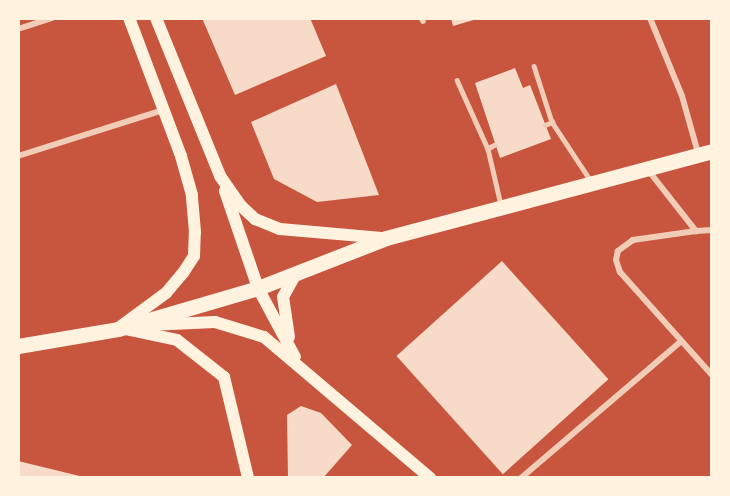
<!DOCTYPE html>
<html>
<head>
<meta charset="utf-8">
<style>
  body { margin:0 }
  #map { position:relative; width:730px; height:496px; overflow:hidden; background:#c8553d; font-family:"Sofia Sans Condensed",sans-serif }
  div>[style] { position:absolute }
  .building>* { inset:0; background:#f7dbc8; transform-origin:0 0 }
  .service>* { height:4.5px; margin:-2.25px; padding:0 2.25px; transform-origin:2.25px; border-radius:2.25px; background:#f1ccb7 }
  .minor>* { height:6px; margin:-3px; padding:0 3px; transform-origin:3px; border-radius:3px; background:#f1ccb7 }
  .secondary>* { height:12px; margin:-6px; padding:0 6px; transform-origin:6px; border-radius:6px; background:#fff3e0 }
  .primary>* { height:15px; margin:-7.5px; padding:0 7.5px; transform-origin:7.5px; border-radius:7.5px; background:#fff3e0 }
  span { translate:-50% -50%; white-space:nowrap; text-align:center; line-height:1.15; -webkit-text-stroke:4.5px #fff3e0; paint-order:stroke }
  .frame { position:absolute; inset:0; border:20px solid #fff3e0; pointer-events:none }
</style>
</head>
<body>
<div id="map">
  <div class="building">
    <i style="clip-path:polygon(202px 18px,310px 18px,326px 56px,235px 95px)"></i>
    <i style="clip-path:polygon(451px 18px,477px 18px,477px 19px,453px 26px)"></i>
    <i style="clip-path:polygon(515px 68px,523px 88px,530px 85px,551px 139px,500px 158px,475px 83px)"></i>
    <i style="clip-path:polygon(336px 84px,379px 195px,317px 202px,274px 179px,251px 122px)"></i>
    <i style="left:502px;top:261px;width:159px;height:142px;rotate:48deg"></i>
    <i style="clip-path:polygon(301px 406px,321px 413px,352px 445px,323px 478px,288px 478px,287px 415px)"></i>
    <i style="clip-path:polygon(18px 461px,84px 477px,84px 478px,18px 478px)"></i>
  </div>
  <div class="service">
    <i style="left:534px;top:66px;width:59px;rotate:72.2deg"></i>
    <i style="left:457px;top:80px;width:76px;rotate:65.8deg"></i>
    <i style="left:545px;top:125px;width:8px;rotate:-23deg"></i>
    <i style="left:552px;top:122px;width:71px;rotate:56.5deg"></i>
    <i style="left:495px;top:145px;width:8px;rotate:150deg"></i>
    <i style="left:488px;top:149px;width:57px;rotate:76.9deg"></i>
  </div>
  <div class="minor">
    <i style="left:422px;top:18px;width:3px;rotate:72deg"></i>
    <i style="left:650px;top:18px;width:84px;rotate:67.7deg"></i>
    <i style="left:682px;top:96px;width:59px;rotate:74.3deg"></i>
    <i style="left:18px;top:29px;width:35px;rotate:-18deg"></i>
    <i style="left:18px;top:156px;width:152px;rotate:-17.6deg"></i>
    <i style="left:648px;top:170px;width:78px;rotate:51.8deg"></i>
    <i style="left:696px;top:231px;width:16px;rotate:-4deg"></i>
    <i style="left:696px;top:231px;width:64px;rotate:171.9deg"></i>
    <i style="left:633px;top:240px;width:19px;rotate:144deg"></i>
    <i style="left:618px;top:251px;width:9px;rotate:103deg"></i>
    <i style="left:616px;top:260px;width:13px;rotate:72deg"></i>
    <i style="left:620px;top:272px;width:138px;rotate:48.2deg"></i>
    <i style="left:521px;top:478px;width:209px;rotate:-40.5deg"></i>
  </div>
  <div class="secondary">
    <i style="left:156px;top:18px;width:170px;rotate:67.9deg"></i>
    <i style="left:220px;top:176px;width:35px;rotate:55deg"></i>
    <i style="left:240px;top:205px;width:21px;rotate:43deg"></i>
    <i style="left:255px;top:219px;width:27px;rotate:22deg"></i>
    <i style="left:280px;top:229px;width:102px;rotate:5deg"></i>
    <i style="left:225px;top:191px;width:102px;rotate:71.2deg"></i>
    <i style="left:258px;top:288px;width:78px;rotate:61.8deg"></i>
    <i style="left:149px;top:325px;width:66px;rotate:-2.6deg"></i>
    <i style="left:215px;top:322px;width:51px;rotate:17deg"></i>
    <i style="left:264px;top:337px;width:218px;rotate:40.3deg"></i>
    <i style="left:121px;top:326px;width:56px;rotate:-36.3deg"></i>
    <i style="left:166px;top:293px;width:26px;rotate:-50deg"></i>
    <i style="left:183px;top:273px;width:20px;rotate:-57deg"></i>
    <i style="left:194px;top:256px;width:24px;rotate:-88deg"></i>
    <i style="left:195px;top:232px;width:37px;rotate:-95deg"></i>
    <i style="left:192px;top:195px;width:41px;rotate:-105.8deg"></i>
    <i style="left:181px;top:156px;width:147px;rotate:-110.6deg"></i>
    <i style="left:125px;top:329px;width:53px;rotate:11.9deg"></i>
    <i style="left:177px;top:340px;width:60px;rotate:38.2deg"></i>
    <i style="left:224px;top:377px;width:104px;rotate:76.6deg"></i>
    <i style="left:289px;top:337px;width:40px;rotate:-98.5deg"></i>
    <i style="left:283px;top:297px;width:25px;rotate:-61deg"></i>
  </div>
  <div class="primary">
    <i style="left:18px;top:346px;width:101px;rotate:-9.6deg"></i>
    <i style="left:118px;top:329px;width:146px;rotate:-16.3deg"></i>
    <i style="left:258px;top:288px;width:137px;rotate:-21.3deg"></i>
    <i style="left:386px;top:238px;width:337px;rotate:-14.9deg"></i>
  </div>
  <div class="frame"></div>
</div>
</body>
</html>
